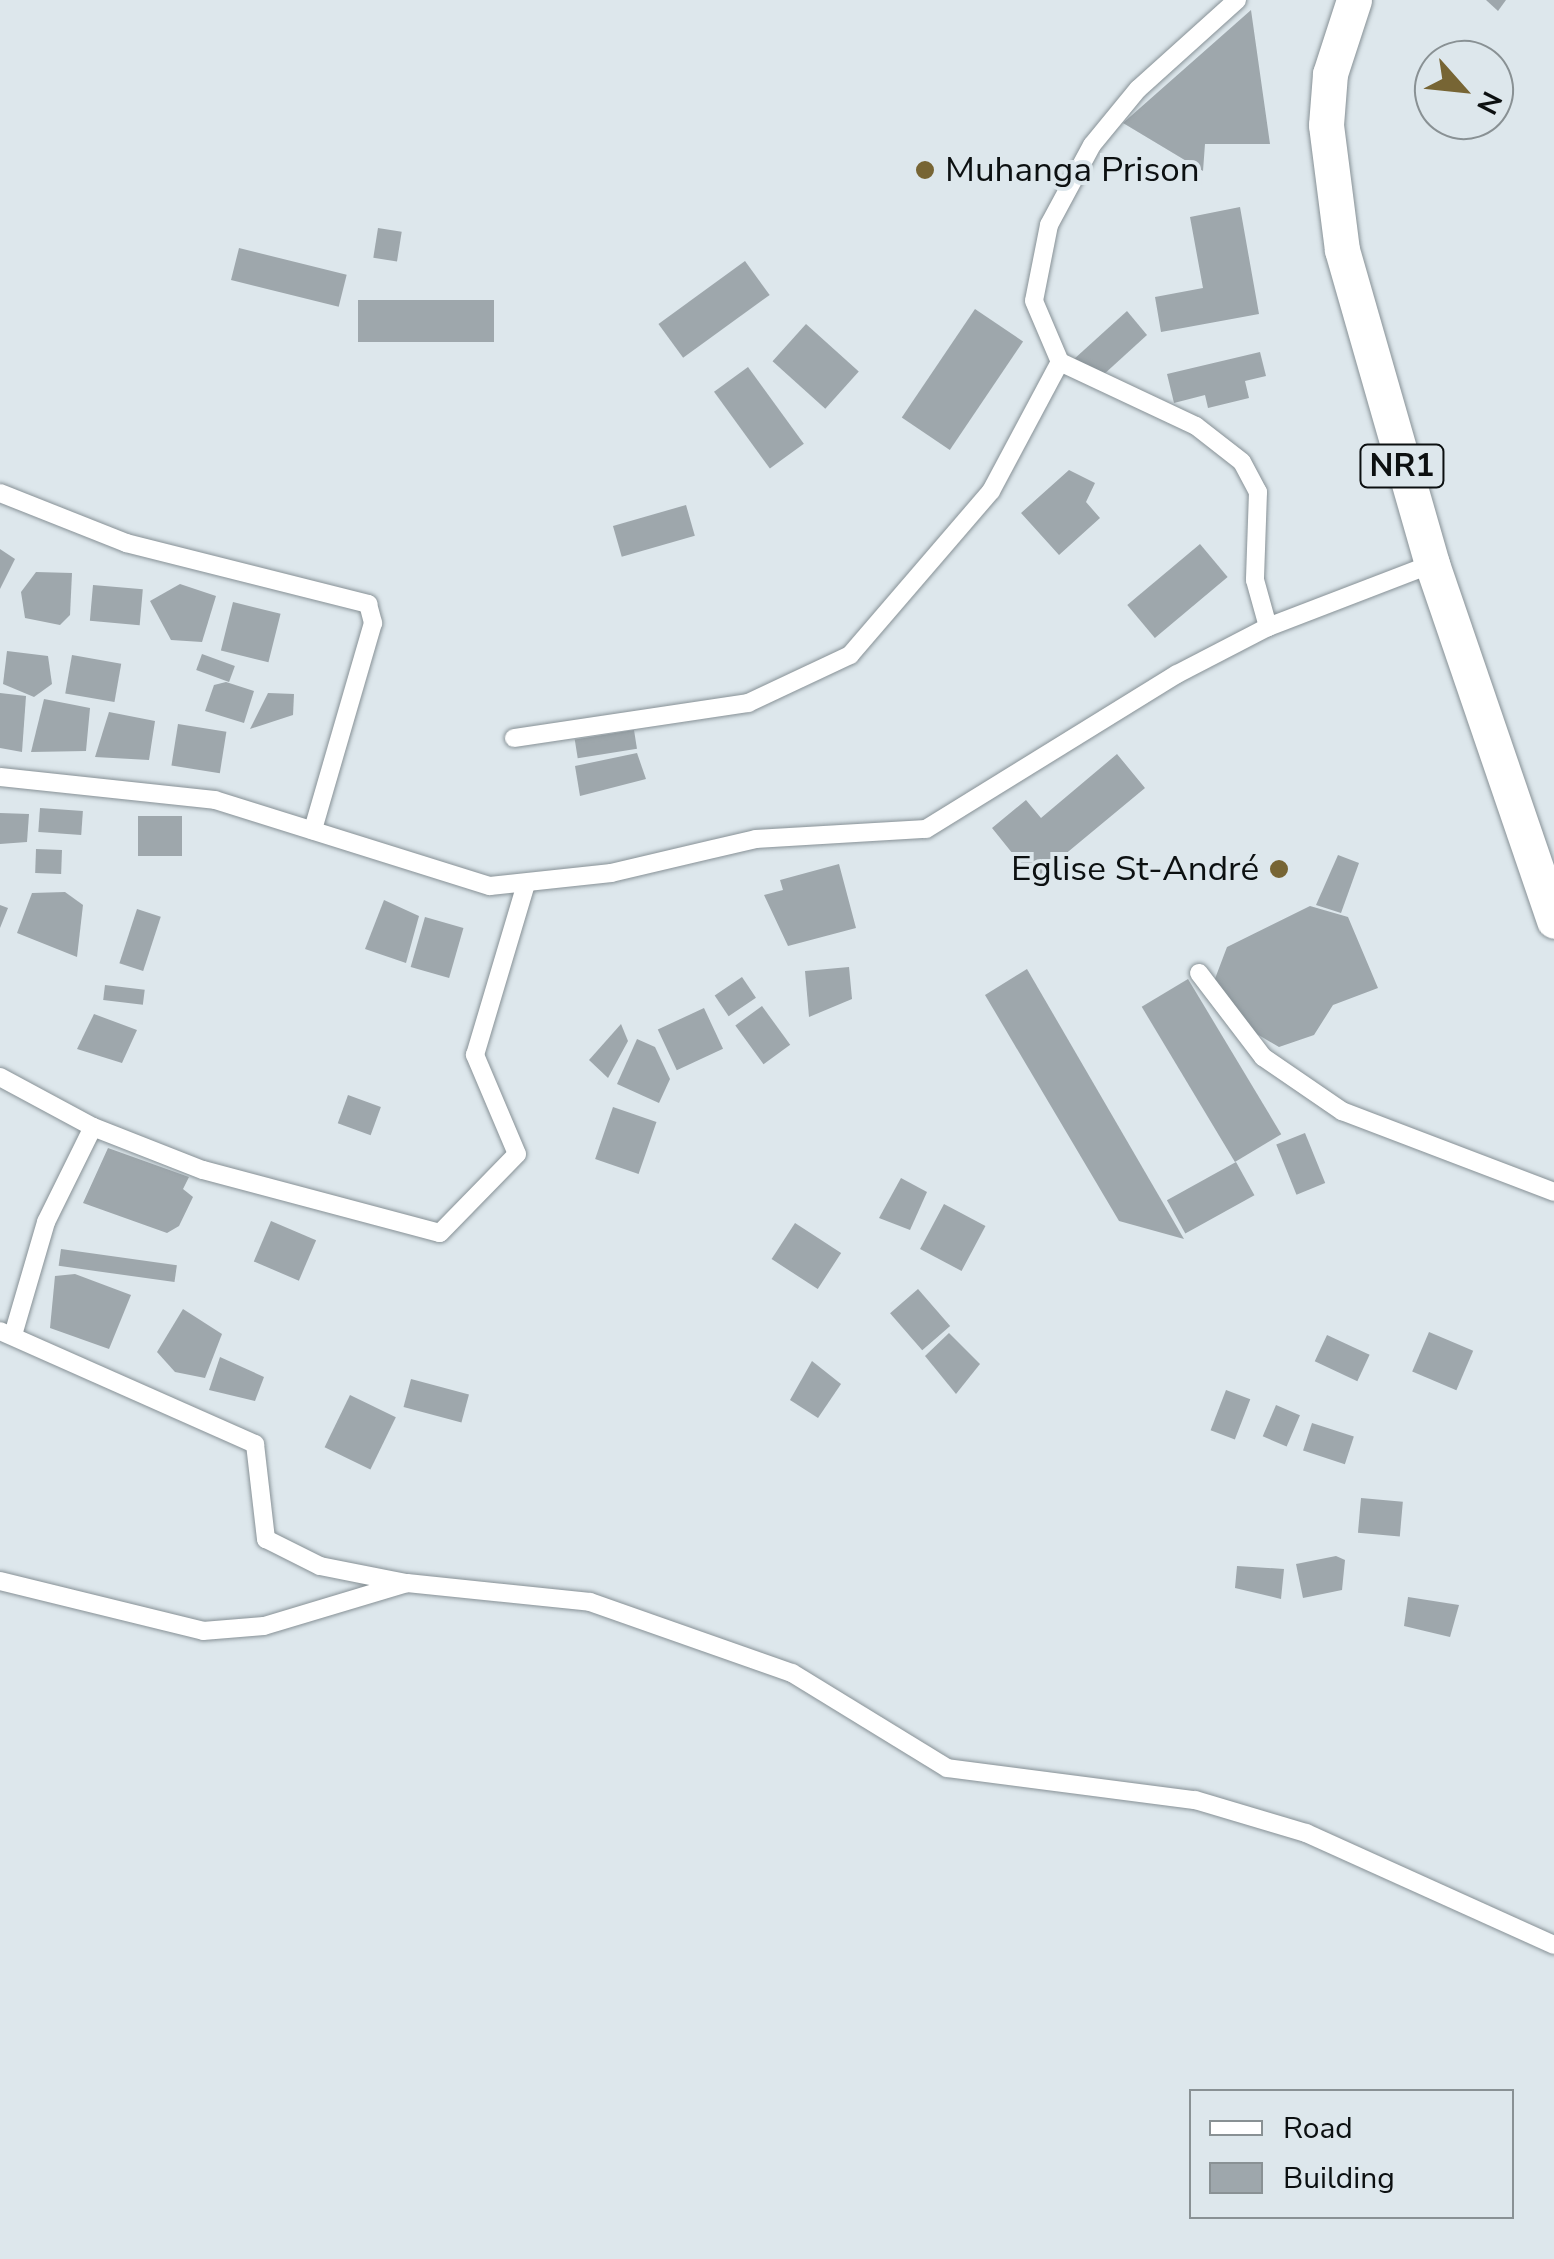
<!DOCTYPE html>
<html>
<head>
<meta charset="utf-8">
<style>
  body { margin:0 }
  #map { position:relative; width:1554px; height:2259px; overflow:hidden; background:#dde7ec; font-family:"Nunito Sans",sans-serif }
  div>[style] { position:absolute }
  .building>* { inset:0; background:#9ea7ac; transform-origin:0 0 }
  .roads { filter:drop-shadow(0 0 2px #879196) drop-shadow(0 0 2px #879196) }
  .street>* { height:18px; margin:-9px; padding:0 9px; transform-origin:9px; border-radius:9px; background:#fff }
  .highway>* { height:35px; margin:-17.5px; padding:0 17.5px; transform-origin:17.5px; border-radius:17.5px; background:#fff }
  .dots>* { width:28px; height:28px; translate:-50% -50%; box-sizing:border-box; border:5px solid #dde7ec; border-radius:50% }
  span { translate:-50% -50%; white-space:nowrap; text-align:center; line-height:1.15; -webkit-text-stroke:8px #dde7ec; paint-order:stroke }
  .shield-label span { padding:2px 8px; background:#dde7ec; border:2px solid; border-radius:8px; -webkit-text-stroke-width:0 }
  .shield-label { font-size:32px; color:#0c1011; font-weight:700 }
  .poi-label { font-size:35px; color:#0c1011 }
  .left { translate:0 -50%; text-align:left }
  .right { translate:-100% -50%; text-align:right }
  .legend { position:absolute; left:1189px; top:2089px; width:325px; height:130px; box-sizing:border-box; background:#dde7ec; border:2px solid #899194; margin:0; padding:12px 18px; list-style:none; font-size:30px; color:#0c1011 }
  .legend li { display:flex; align-items:center; gap:20px; height:50px }
  .legend b { width:50px; border:2px solid #899194 }
  .north { position:absolute; left:1414px; top:40px; width:100px; height:100px; box-sizing:border-box; background:#dde7ec; border:2px solid #899194; border-radius:50%; rotate:117deg; font-size:28px; font-weight:700; line-height:40px; text-align:center; color:#0c1011 }
  .north::after { content:''; display:block; margin:auto; width:35px; height:45px; background:#776534; clip-path:polygon(50% 0,100% 100%,50% 72%,0 100%) }
</style>
</head>
<body>
<div id="map">
  <div class="building">
    <i style="clip-path:polygon(1486px 0,1506px 0,1498px 11px)"></i>
    <i style="clip-path:polygon(1251px 10px,1270px 144px,1205px 144px,1203px 171px,1123px 123px)"></i>
    <i style="clip-path:polygon(1240px 207px,1259px 314px,1161px 332px,1155px 297px,1203px 288px,1190px 217px)"></i>
    <i style="left:378px;top:228px;width:24px;height:30px;rotate:9deg"></i>
    <i style="left:239px;top:248px;width:111px;height:33px;rotate:14deg"></i>
    <i style="left:745px;top:261px;width:42px;height:107px;rotate:54deg"></i>
    <i style="left:494px;top:300px;width:42px;height:136px;rotate:90deg"></i>
    <i style="left:975px;top:309px;width:58px;height:131px;rotate:34deg"></i>
    <i style="clip-path:polygon(1127px 311px,1147px 335px,1102px 376px,1073px 360px)"></i>
    <i style="left:806px;top:324px;width:71px;height:50px;rotate:42deg"></i>
    <i style="clip-path:polygon(1260px 352px,1266px 376px,1245px 381px,1249px 398px,1208px 408px,1205px 395px,1174px 403px,1167px 374px)"></i>
    <i style="left:748px;top:367px;width:95px;height:42px;rotate:54deg"></i>
    <i style="clip-path:polygon(1069px 470px,1095px 483px,1086px 502px,1100px 518px,1059px 555px,1021px 513px)"></i>
    <i style="left:686px;top:505px;width:32px;height:76px;rotate:74deg"></i>
    <i style="left:1200px;top:544px;width:43px;height:95px;rotate:50deg"></i>
    <i style="clip-path:polygon(0 549px,15px 559px,0 589px)"></i>
    <i style="clip-path:polygon(36px 572px,72px 573px,70px 615px,60px 625px,25px 618px,21px 592px)"></i>
    <i style="clip-path:polygon(180px 584px,216px 596px,202px 642px,171px 640px,150px 601px)"></i>
    <i style="left:93px;top:585px;width:50px;height:36px;rotate:5deg"></i>
    <i style="left:233px;top:602px;width:49px;height:50px;rotate:14deg"></i>
    <i style="clip-path:polygon(7px 651px,48px 656px,52px 684px,34px 697px,3px 684px)"></i>
    <i style="left:202px;top:654px;width:35px;height:17px;rotate:20deg"></i>
    <i style="left:72px;top:655px;width:50px;height:39px;rotate:10deg"></i>
    <i style="clip-path:polygon(226px 682px,254px 691px,244px 723px,205px 711px,214px 685px)"></i>
    <i style="clip-path:polygon(0 693px,26px 696px,22px 752px,0 748px)"></i>
    <i style="clip-path:polygon(268px 693px,294px 694px,293px 715px,250px 729px)"></i>
    <i style="clip-path:polygon(44px 699px,90px 708px,86px 751px,31px 752px)"></i>
    <i style="clip-path:polygon(109px 712px,155px 721px,149px 760px,95px 757px)"></i>
    <i style="left:178px;top:724px;width:49px;height:42px;rotate:9deg"></i>
    <i style="left:634px;top:730px;width:19px;height:60px;rotate:81deg"></i>
    <i style="clip-path:polygon(637px 753px,646px 779px,580px 796px,575px 766px)"></i>
    <i style="clip-path:polygon(1117px 754px,1145px 788px,1034px 880px,992px 828px,1026px 800px,1041px 818px)"></i>
    <i style="left:40px;top:808px;width:43px;height:24px;rotate:4deg"></i>
    <i style="clip-path:polygon(0 813px,29px 814px,27px 842px,0 844px)"></i>
    <i style="left:138px;top:816px;width:44px;height:40px"></i>
    <i style="left:36px;top:849px;width:26px;height:24px;rotate:2deg"></i>
    <i style="clip-path:polygon(1338px 855px,1359px 863px,1341px 913px,1316px 905px)"></i>
    <i style="clip-path:polygon(839px 864px,856px 928px,788px 946px,764px 895px,783px 890px,780px 880px)"></i>
    <i style="clip-path:polygon(65px 892px,83px 905px,77px 957px,17px 933px,32px 893px)"></i>
    <i style="clip-path:polygon(384px 900px,419px 916px,406px 963px,365px 949px)"></i>
    <i style="clip-path:polygon(0 905px,8px 908px,0 928px)"></i>
    <i style="clip-path:polygon(1310px 906px,1348px 917px,1378px 988px,1333px 1005px,1314px 1035px,1279px 1047px,1245px 1027px,1213px 984px,1227px 947px)"></i>
    <i style="left:137px;top:909px;width:25px;height:57px;rotate:18deg"></i>
    <i style="left:425px;top:917px;width:40px;height:52px;rotate:16deg"></i>
    <i style="clip-path:polygon(849px 967px,852px 999px,809px 1017px,805px 971px)"></i>
    <i style="clip-path:polygon(1027px 969px,1184px 1239px,1119px 1221px,985px 995px)"></i>
    <i style="left:742px;top:977px;width:25px;height:33px;rotate:56deg"></i>
    <i style="left:1188px;top:979px;width:181px;height:54px;rotate:59deg"></i>
    <i style="left:105px;top:985px;width:40px;height:15px;rotate:7deg"></i>
    <i style="left:762px;top:1006px;width:48px;height:33px;rotate:54deg"></i>
    <i style="left:704px;top:1008px;width:45px;height:51px;rotate:65deg"></i>
    <i style="clip-path:polygon(94px 1014px,137px 1030px,122px 1063px,77px 1049px)"></i>
    <i style="clip-path:polygon(621px 1024px,628px 1041px,608px 1078px,589px 1060px)"></i>
    <i style="clip-path:polygon(637px 1039px,655px 1047px,670px 1079px,659px 1103px,617px 1084px)"></i>
    <i style="left:348px;top:1095px;width:35px;height:30px;rotate:20deg"></i>
    <i style="left:613px;top:1107px;width:46px;height:55px;rotate:19deg"></i>
    <i style="left:1305px;top:1133px;width:54px;height:31px;rotate:68deg"></i>
    <i style="clip-path:polygon(108px 1148px,189px 1177px,183px 1189px,193px 1197px,179px 1226px,167px 1233px,83px 1203px)"></i>
    <i style="left:1236px;top:1162px;width:38px;height:79px;rotate:61deg"></i>
    <i style="clip-path:polygon(901px 1178px,927px 1192px,910px 1230px,879px 1218px)"></i>
    <i style="left:944px;top:1204px;width:47px;height:51px;rotate:28deg"></i>
    <i style="left:271px;top:1221px;width:49px;height:44px;rotate:23deg"></i>
    <i style="left:795px;top:1223px;width:55px;height:43px;rotate:33deg"></i>
    <i style="left:61px;top:1249px;width:117px;height:17px;rotate:8deg"></i>
    <i style="clip-path:polygon(75px 1274px,131px 1295px,109px 1349px,50px 1328px,55px 1276px)"></i>
    <i style="left:918px;top:1289px;width:49px;height:37px;rotate:49deg"></i>
    <i style="clip-path:polygon(183px 1309px,222px 1334px,205px 1378px,175px 1372px,157px 1352px)"></i>
    <i style="left:1429px;top:1332px;width:48px;height:43px;rotate:23deg"></i>
    <i style="clip-path:polygon(949px 1333px,980px 1364px,956px 1394px,925px 1356px)"></i>
    <i style="left:1327px;top:1335px;width:47px;height:29px;rotate:25deg"></i>
    <i style="clip-path:polygon(220px 1357px,264px 1377px,255px 1401px,209px 1390px)"></i>
    <i style="clip-path:polygon(812px 1361px,841px 1384px,818px 1418px,790px 1400px)"></i>
    <i style="left:411px;top:1379px;width:60px;height:29px;rotate:15deg"></i>
    <i style="left:1226px;top:1390px;width:26px;height:43px;rotate:21deg"></i>
    <i style="left:350px;top:1395px;width:51px;height:58px;rotate:26deg"></i>
    <i style="left:1276px;top:1405px;width:26px;height:34px;rotate:23deg"></i>
    <i style="left:1312px;top:1423px;width:44px;height:29px;rotate:18deg"></i>
    <i style="left:1361px;top:1498px;width:42px;height:35px;rotate:5deg"></i>
    <i style="clip-path:polygon(1336px 1556px,1345px 1560px,1342px 1590px,1303px 1598px,1296px 1564px)"></i>
    <i style="clip-path:polygon(1237px 1566px,1284px 1569px,1281px 1599px,1235px 1588px)"></i>
    <i style="clip-path:polygon(1408px 1597px,1459px 1605px,1450px 1637px,1404px 1626px)"></i>
  </div>
  <div class="roads">
    <div class="street">
      <i style="left:1237px;top:0;width:133px;rotate:138deg"></i>
      <i style="left:1138px;top:89px;width:72px;rotate:129.4deg"></i>
      <i style="left:1092px;top:145px;width:91px;rotate:118.3deg"></i>
      <i style="left:1049px;top:225px;width:77px;rotate:101.2deg"></i>
      <i style="left:1034px;top:301px;width:66px;rotate:66.9deg"></i>
      <i style="left:1060px;top:362px;width:150px;rotate:25.2deg"></i>
      <i style="left:1196px;top:426px;width:58px;rotate:38deg"></i>
      <i style="left:1242px;top:462px;width:34px;rotate:62deg"></i>
      <i style="left:1258px;top:492px;width:88px;rotate:92deg"></i>
      <i style="left:1255px;top:580px;width:49px;rotate:74.5deg"></i>
      <i style="left:0;top:493px;width:136px;rotate:21.6deg"></i>
      <i style="left:126px;top:543px;width:250px;rotate:14.1deg"></i>
      <i style="left:368px;top:604px;width:20px;rotate:75deg"></i>
      <i style="left:373px;top:623px;width:216px;rotate:106.2deg"></i>
      <i style="left:514px;top:738px;width:237px;rotate:-8.5deg"></i>
      <i style="left:748px;top:703px;width:113px;rotate:-25.2deg"></i>
      <i style="left:850px;top:655px;width:216px;rotate:-49.3deg"></i>
      <i style="left:991px;top:491px;width:146px;rotate:-61.9deg"></i>
      <i style="left:0;top:777px;width:216px;rotate:6.1deg"></i>
      <i style="left:215px;top:800px;width:288px;rotate:17.4deg"></i>
      <i style="left:490px;top:886px;width:122px;rotate:-6.1deg"></i>
      <i style="left:611px;top:873px;width:149px;rotate:-13.2deg"></i>
      <i style="left:756px;top:839px;width:170px;rotate:-3.4deg"></i>
      <i style="left:926px;top:829px;width:295px;rotate:-31.7deg"></i>
      <i style="left:1177px;top:674px;width:102px;rotate:-27.3deg"></i>
      <i style="left:1268px;top:627px;width:176px;rotate:-21deg"></i>
      <i style="left:1199px;top:973px;width:106px;rotate:52.7deg"></i>
      <i style="left:1263px;top:1057px;width:96px;rotate:34.4deg"></i>
      <i style="left:1342px;top:1111px;width:227px;rotate:20.9deg"></i>
      <i style="left:0;top:1077px;width:106px;rotate:28.3deg"></i>
      <i style="left:93px;top:1127px;width:118px;rotate:21.4deg"></i>
      <i style="left:203px;top:1170px;width:245px;rotate:14.9deg"></i>
      <i style="left:440px;top:1233px;width:110px;rotate:-45.7deg"></i>
      <i style="left:517px;top:1154px;width:108px;rotate:-113deg"></i>
      <i style="left:475px;top:1055px;width:175px;rotate:-73.4deg"></i>
      <i style="left:0;top:1331px;width:279px;rotate:23.9deg"></i>
      <i style="left:255px;top:1444px;width:96px;rotate:83.4deg"></i>
      <i style="left:266px;top:1539px;width:60px;rotate:26.6deg"></i>
      <i style="left:320px;top:1566px;width:88px;rotate:11.2deg"></i>
      <i style="left:13px;top:1335px;width:118px;rotate:-73.7deg"></i>
      <i style="left:46px;top:1222px;width:106px;rotate:-63.7deg"></i>
      <i style="left:0;top:1581px;width:209px;rotate:13.8deg"></i>
      <i style="left:203px;top:1631px;width:61px;rotate:-4.7deg"></i>
      <i style="left:264px;top:1626px;width:149px;rotate:-16.7deg"></i>
      <i style="left:407px;top:1583px;width:184px;rotate:5.9deg"></i>
      <i style="left:590px;top:1602px;width:214px;rotate:19.4deg"></i>
      <i style="left:792px;top:1673px;width:182px;rotate:31.5deg"></i>
      <i style="left:947px;top:1768px;width:250px;rotate:7.4deg"></i>
      <i style="left:1195px;top:1800px;width:116px;rotate:16.6deg"></i>
      <i style="left:1306px;top:1833px;width:272px;rotate:24.3deg"></i>
    </div>
    <div class="highway">
      <i style="left:1354px;top:0;width:78px;rotate:108deg"></i>
      <i style="left:1330px;top:74px;width:51px;rotate:94.5deg"></i>
      <i style="left:1326px;top:125px;width:126px;rotate:82.7deg"></i>
      <i style="left:1342px;top:250px;width:327px;rotate:74deg"></i>
      <i style="left:1432px;top:564px;width:377px;rotate:71.1deg"></i>
    </div>
  </div>
  <div class="dots">
    <i style="left:925px;top:170px;background:#776534"></i>
    <i style="left:1279px;top:869px;background:#776534"></i>
  </div>
  <div class="shield-label">
    <span style="left:1402px;top:466px">NR1</span>
  </div>
  <div class="poi-label">
    <span class="left" style="left:945px;top:170px">Muhanga Prison</span>
    <span class="right" style="left:1259px;top:869px">Eglise St-André</span>
  </div>
  <ul class="legend">
  <li><b style="height:12px;background:#fff"></b>Road</li>
  <li><b style="height:28px;background:#9ea7ac"></b>Building</li>
  </ul>
  <div class="north">N</div>
</div>
</body>
</html>
